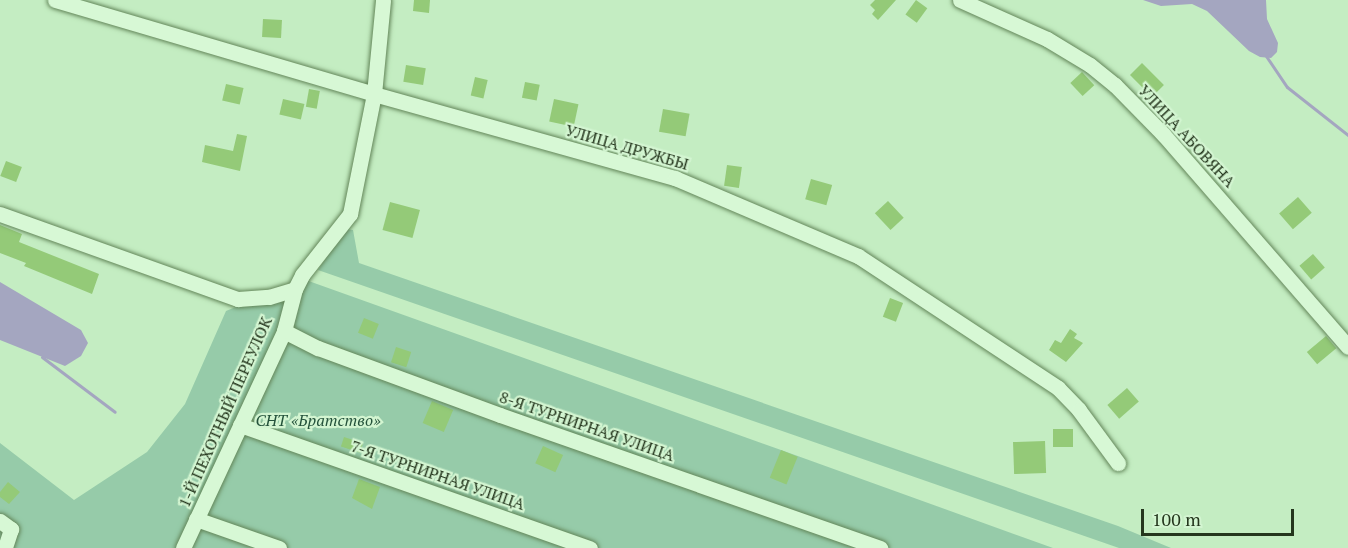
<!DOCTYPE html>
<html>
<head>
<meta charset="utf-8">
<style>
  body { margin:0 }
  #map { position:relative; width:1348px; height:548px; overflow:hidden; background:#c4edc2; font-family:"PT Serif",serif }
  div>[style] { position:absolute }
  .green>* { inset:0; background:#96cba9 }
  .water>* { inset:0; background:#a4a6c0 }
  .stream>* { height:3px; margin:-1.5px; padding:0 1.5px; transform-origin:1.5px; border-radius:1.5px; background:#a4a6c0 }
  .building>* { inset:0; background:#94ca78; transform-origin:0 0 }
  .roads { filter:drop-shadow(0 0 2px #638659) drop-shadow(0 0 2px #638659) }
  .minor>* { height:15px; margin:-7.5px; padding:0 7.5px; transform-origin:7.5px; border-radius:7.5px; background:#d7f8d5 }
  span { translate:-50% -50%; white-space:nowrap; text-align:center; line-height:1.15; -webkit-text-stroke:4.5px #d3f5d1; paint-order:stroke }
  .street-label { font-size:16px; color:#24361d }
  .park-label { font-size:16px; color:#24523b; font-style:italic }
  .scale { position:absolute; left:1141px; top:509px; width:153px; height:27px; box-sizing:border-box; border:3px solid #24361d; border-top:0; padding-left:8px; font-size:18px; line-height:21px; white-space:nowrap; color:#24361d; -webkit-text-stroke:4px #d3f5d1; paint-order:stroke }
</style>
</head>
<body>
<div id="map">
  <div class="green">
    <i style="clip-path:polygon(344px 229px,353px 230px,359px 263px,1118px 526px,1171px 548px,1119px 548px,318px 270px)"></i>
    <i style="clip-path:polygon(303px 279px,781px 450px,1053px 548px,0 548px,0 443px,74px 500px,147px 452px,185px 404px,226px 311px)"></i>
  </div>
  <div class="water">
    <i style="clip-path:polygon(1143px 0,1266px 0,1267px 19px,1278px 43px,1277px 52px,1271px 58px,1260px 57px,1249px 51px,1207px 11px,1192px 4px,1161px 6px)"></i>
    <i style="clip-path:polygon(0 282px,81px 330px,88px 343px,81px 356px,65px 366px,0 340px)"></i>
  </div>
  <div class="stream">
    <i style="left:1266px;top:56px;width:37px;rotate:56deg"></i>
    <i style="left:1287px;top:87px;width:78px;rotate:38.2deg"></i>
    <i style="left:42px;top:357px;width:91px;rotate:37deg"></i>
  </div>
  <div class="building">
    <i style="clip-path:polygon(414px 0,430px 0,429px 13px,413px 11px)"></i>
    <i style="clip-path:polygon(875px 0,896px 0,878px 20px,872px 14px,875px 10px,870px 5px)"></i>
    <i style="left:916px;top:0;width:14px;height:18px;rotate:36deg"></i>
    <i style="left:263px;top:19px;width:19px;height:18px;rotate:3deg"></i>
    <i style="left:1142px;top:63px;width:31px;height:17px;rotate:45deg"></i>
    <i style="left:406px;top:65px;width:20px;height:17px;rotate:9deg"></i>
    <i style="left:1082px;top:72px;width:18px;height:16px;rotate:47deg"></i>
    <i style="left:475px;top:77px;width:13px;height:19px;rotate:13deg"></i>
    <i style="left:525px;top:82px;width:15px;height:16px;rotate:11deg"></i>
    <i style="left:226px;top:84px;width:18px;height:17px;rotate:13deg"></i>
    <i style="left:309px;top:89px;width:11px;height:18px;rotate:10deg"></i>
    <i style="left:283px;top:99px;width:22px;height:16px;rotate:13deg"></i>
    <i style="left:554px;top:99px;width:25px;height:23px;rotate:12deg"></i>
    <i style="left:663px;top:109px;width:27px;height:23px;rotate:10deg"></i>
    <i style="clip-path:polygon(237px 134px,247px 136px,240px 171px,202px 162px,205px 145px,233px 151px)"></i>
    <i style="left:6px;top:161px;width:17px;height:16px;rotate:21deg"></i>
    <i style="left:727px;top:165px;width:15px;height:21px;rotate:8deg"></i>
    <i style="left:811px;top:179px;width:22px;height:21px;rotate:16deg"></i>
    <i style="left:1298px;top:197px;width:21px;height:25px;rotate:49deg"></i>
    <i style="left:888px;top:201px;width:23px;height:18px;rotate:47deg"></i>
    <i style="left:390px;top:202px;width:31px;height:29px;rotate:15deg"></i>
    <i style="clip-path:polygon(0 225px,22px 234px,19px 242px,99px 274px,92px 294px,24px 266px,26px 263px,0 253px)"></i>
    <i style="left:1313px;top:254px;width:18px;height:18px;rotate:49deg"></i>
    <i style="left:890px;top:298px;width:14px;height:20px;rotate:21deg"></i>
    <i style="left:364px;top:318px;width:16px;height:16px;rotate:22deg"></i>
    <i style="clip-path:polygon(1070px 329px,1077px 334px,1074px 338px,1083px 343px,1066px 362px,1049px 350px,1055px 340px,1061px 343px)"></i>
    <i style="left:1326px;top:336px;width:16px;height:25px;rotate:50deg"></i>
    <i style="left:396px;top:347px;width:16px;height:16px;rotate:18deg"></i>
    <i style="left:1127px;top:388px;width:18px;height:26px;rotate:49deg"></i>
    <i style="left:432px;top:401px;width:23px;height:24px;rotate:23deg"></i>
    <i style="left:1053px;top:429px;width:20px;height:18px"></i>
    <i style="left:344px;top:437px;width:20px;height:10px;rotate:18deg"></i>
    <i style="left:1045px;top:441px;width:32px;height:32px;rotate:88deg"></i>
    <i style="left:543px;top:446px;width:22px;height:19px;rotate:24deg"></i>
    <i style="left:781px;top:450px;width:18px;height:30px;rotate:22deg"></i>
    <i style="clip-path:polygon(359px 479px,380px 487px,372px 509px,352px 498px)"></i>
    <i style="clip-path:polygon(8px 482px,20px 492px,9px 504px,0 497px,0 492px)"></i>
  </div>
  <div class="roads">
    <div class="minor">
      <i style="left:55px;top:0;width:333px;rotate:16.4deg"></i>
      <i style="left:374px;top:94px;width:313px;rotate:15.6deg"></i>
      <i style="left:675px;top:178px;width:199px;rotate:23.1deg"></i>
      <i style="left:858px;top:256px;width:240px;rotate:33.4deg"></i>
      <i style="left:1058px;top:388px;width:30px;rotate:46deg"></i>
      <i style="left:1079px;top:410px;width:66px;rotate:53.7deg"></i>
      <i style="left:960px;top:0;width:95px;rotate:24.1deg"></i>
      <i style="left:1047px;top:39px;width:50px;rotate:31.2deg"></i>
      <i style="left:1090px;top:65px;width:32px;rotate:39deg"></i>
      <i style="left:1115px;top:85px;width:69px;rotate:45.6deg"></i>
      <i style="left:1163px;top:134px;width:282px;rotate:49deg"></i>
      <i style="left:0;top:214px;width:253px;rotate:19.7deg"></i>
      <i style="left:238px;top:299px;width:31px;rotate:-4deg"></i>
      <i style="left:269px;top:297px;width:27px;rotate:-17deg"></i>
      <i style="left:284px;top:331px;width:38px;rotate:27deg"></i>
      <i style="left:318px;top:348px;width:194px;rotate:20.2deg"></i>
      <i style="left:500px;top:415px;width:403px;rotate:19.3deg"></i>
      <i style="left:240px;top:425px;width:371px;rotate:19.4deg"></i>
      <i style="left:196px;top:519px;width:88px;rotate:19.3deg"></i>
      <i style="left:0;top:521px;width:14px;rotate:36deg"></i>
      <i style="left:11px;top:529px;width:20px;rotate:108deg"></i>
      <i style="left:183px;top:548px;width:239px;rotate:-65deg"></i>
      <i style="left:284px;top:331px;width:43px;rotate:-75.3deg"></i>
      <i style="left:295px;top:289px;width:16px;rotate:-63deg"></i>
      <i style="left:302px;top:275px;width:78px;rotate:-51.8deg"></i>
      <i style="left:350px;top:214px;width:122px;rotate:-78.7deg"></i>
      <i style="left:374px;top:94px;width:94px;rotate:-84.5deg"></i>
    </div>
  </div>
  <div class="street-label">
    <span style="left:1187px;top:136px;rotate:47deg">УЛИЦА АБОВЯНА</span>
    <span style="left:627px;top:147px;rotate:16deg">УЛИЦА ДРУЖБЫ</span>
    <span style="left:225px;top:412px;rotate:-66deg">1-Й ПЕХОТНЫЙ ПЕРЕУЛОК</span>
    <span style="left:587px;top:426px;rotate:19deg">8-Я ТУРНИРНАЯ УЛИЦА</span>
    <span style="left:438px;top:475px;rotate:19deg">7-Я ТУРНИРНАЯ УЛИЦА</span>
  </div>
  <div class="park-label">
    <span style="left:318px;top:420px">СНТ «Братство»</span>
  </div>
  <div class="scale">100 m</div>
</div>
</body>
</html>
